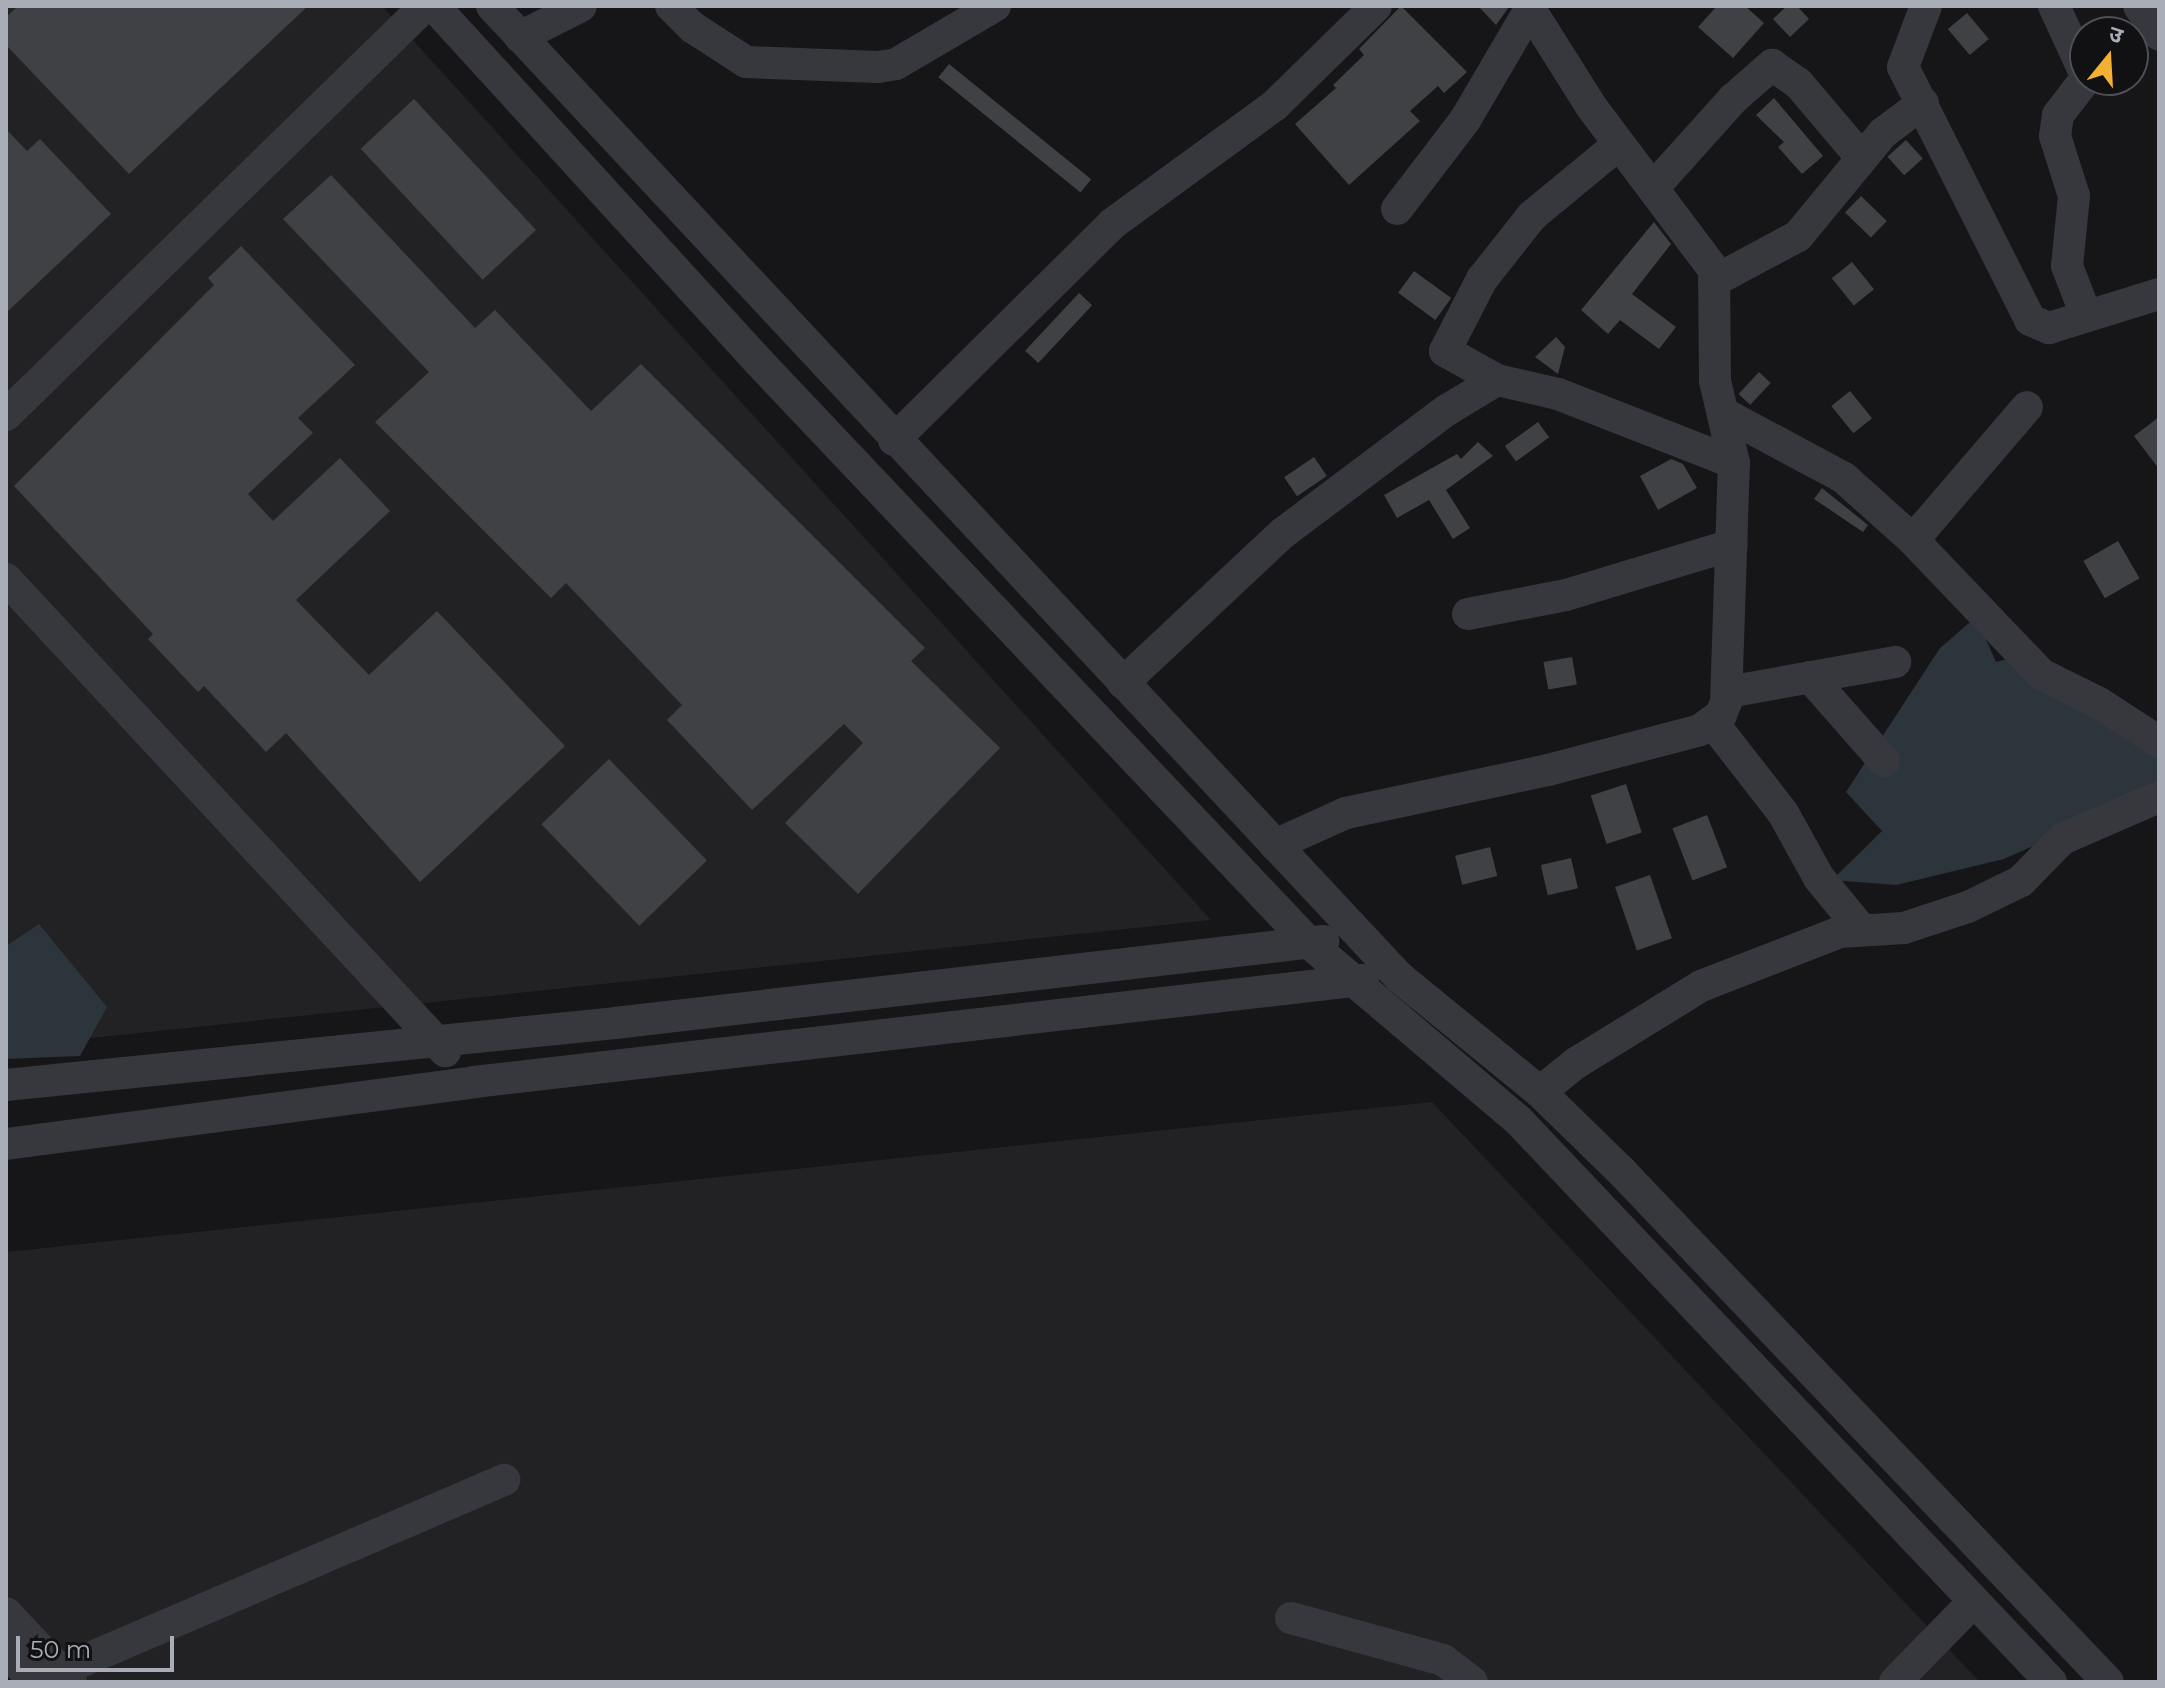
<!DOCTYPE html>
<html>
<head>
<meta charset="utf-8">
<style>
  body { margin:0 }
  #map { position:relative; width:2165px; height:1688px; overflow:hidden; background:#161618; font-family:Montserrat,"Noto Sans Devanagari",sans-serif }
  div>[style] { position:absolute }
  .built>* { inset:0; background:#222225 }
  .water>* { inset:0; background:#2c353c }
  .building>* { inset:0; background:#404145; transform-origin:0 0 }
  .minor>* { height:32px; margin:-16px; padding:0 16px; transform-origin:16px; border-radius:16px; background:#37383d }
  span { translate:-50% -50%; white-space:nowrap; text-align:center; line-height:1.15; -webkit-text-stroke:6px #111113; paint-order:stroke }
  .frame { position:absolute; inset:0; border:8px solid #a8adb8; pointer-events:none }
  .north { position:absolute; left:2069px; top:16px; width:80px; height:80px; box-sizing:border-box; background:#111113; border:2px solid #4d4f55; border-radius:50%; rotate:18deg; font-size:22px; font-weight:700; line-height:32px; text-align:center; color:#a8adb8 }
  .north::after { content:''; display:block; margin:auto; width:28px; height:36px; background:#f2b134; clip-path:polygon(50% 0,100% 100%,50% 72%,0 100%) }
  .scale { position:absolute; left:16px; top:1636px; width:158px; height:36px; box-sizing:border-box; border:4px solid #a8adb8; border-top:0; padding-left:10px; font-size:24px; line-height:28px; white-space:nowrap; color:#a8adb8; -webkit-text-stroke:6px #111113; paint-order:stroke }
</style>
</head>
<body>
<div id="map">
  <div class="built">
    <i style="clip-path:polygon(6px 6px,382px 6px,1211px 920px,6px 1047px)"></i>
    <i style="clip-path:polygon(1432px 1102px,1980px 1682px,90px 1682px,6px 1594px,6px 1252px)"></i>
  </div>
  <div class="water">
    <i style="clip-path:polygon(1976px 617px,1996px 662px,2023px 655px,2159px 752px,2159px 789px,2004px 859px,1896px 885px,1832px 880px,1882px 831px,1846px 792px,1940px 648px)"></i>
    <i style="clip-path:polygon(39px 924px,107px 1007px,80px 1056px,6px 1059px,6px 946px)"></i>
  </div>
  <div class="building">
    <i style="clip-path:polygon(18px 6px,308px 6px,129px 174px,6px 45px,6px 17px)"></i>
    <i style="clip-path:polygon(1401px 6px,1467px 72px,1444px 93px,1438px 86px,1410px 111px,1420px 121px,1349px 185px,1295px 124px,1336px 88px,1333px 85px,1364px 55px,1359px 49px)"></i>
    <i style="clip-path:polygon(1478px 6px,1509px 6px,1509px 7px,1496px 25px)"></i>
    <i style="clip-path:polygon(1717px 6px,1745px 6px,1764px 23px,1733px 58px,1698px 27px)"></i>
    <i style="clip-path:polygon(1787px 6px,1797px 6px,1809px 19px,1790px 37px,1773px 19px)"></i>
    <i style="left:1967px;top:13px;width:34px;height:25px;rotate:50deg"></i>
    <i style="left:949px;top:64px;width:183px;height:17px;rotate:39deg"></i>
    <i style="clip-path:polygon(1774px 98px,1823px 156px,1802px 174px,1778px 147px,1784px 142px,1756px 115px)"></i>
    <i style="left:414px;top:99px;width:179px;height:73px;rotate:47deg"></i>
    <i style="clip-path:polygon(6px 129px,27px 151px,40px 139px,111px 214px,6px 313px)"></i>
    <i style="left:1906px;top:140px;width:25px;height:25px;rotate:48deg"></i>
    <i style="clip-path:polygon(331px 175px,475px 328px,495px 310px,591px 411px,641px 364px,925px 648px,911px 661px,1000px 748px,858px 894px,785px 823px,863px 743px,844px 724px,752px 810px,667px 720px,682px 705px,566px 583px,551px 598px,375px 422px,429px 372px,283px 219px)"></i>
    <i style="left:1861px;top:196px;width:36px;height:23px;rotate:44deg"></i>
    <i style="clip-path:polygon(1654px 222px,1671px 244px,1632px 294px,1676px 327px,1659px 349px,1620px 320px,1608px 334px,1581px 310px)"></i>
    <i style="clip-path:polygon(241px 246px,355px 365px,298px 418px,313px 433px,248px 494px,273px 521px,340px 458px,390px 511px,296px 600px,369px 675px,437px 611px,565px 746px,420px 882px,286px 733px,266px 752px,204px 686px,198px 692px,148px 639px,153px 634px,14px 486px,214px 285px,208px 278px)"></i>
    <i style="left:1852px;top:262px;width:35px;height:26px;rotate:51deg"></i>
    <i style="left:1414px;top:271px;width:46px;height:27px;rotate:36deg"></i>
    <i style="left:1079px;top:293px;width:18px;height:79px;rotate:43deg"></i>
    <i style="clip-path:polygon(1556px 337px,1565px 347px,1558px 374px,1535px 357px)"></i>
    <i style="left:1759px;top:372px;width:16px;height:30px;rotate:43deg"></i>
    <i style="left:1850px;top:391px;width:35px;height:24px;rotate:51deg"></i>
    <i style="clip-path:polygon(2159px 417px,2159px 469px,2134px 436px)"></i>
    <i style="left:1538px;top:422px;width:19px;height:41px;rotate:54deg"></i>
    <i style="clip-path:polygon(1478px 442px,1493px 456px,1446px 490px,1470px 528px,1453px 539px,1429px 500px,1397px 518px,1384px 495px,1457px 454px,1461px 459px)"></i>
    <i style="left:1314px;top:457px;width:23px;height:36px;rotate:56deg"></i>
    <i style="clip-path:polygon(1671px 459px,1683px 464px,1697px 488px,1658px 510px,1640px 476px)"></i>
    <i style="clip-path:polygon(1822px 488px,1868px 525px,1863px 532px,1814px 499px)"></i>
    <i style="left:2118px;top:541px;width:43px;height:40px;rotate:60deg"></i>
    <i style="left:1572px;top:657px;width:28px;height:29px;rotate:80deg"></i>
    <i style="left:609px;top:759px;width:141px;height:94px;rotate:46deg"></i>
    <i style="left:1626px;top:784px;width:51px;height:37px;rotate:72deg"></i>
    <i style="left:1707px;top:815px;width:56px;height:37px;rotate:69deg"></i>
    <i style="left:1490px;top:847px;width:30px;height:36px;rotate:76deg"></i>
    <i style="left:1571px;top:858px;width:31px;height:31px;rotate:77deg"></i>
    <i style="left:1650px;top:875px;width:67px;height:37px;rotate:71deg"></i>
  </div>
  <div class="minor">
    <i style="left:434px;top:6px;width:482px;rotate:47.6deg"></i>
    <i style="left:759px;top:362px;width:799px;rotate:46.57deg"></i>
    <i style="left:1308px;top:942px;width:275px;rotate:40.3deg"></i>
    <i style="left:1518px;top:1120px;width:775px;rotate:46.52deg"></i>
    <i style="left:492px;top:6px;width:1329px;rotate:46.95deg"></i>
    <i style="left:1399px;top:977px;width:182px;rotate:39.2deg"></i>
    <i style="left:1540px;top:1092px;width:115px;rotate:44.3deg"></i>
    <i style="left:1622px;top:1172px;width:704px;rotate:46.38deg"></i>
    <i style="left:671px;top:6px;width:30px;rotate:45deg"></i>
    <i style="left:692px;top:27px;width:64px;rotate:32.9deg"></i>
    <i style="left:746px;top:62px;width:132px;rotate:2.2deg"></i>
    <i style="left:878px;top:67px;width:18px;rotate:-9deg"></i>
    <i style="left:896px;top:64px;width:115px;rotate:-30.4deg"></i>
    <i style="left:1926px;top:6px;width:65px;rotate:110.7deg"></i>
    <i style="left:1903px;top:67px;width:283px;rotate:63.3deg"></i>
    <i style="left:2030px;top:320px;width:21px;rotate:23deg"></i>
    <i style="left:2049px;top:328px;width:115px;rotate:-17.2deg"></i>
    <i style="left:2054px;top:6px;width:74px;rotate:65.2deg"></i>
    <i style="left:2139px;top:6px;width:35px;rotate:55deg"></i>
    <i style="left:520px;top:37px;width:68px;rotate:-26.9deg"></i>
    <i style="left:2085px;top:80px;width:44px;rotate:127.6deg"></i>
    <i style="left:2058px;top:115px;width:21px;rotate:98deg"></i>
    <i style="left:2055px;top:136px;width:63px;rotate:72.4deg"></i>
    <i style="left:2074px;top:196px;width:70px;rotate:95.7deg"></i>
    <i style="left:2067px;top:266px;width:53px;rotate:68.8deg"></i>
    <i style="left:1619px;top:144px;width:113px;rotate:140.4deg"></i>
    <i style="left:1532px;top:216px;width:80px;rotate:128.4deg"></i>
    <i style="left:1482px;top:279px;width:81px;rotate:117.2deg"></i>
    <i style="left:1445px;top:351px;width:60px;rotate:29.1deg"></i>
    <i style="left:1497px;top:380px;width:63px;rotate:12.9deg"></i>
    <i style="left:1558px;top:394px;width:189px;rotate:21.4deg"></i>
    <i style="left:1653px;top:188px;width:120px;rotate:-48deg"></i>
    <i style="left:1733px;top:99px;width:52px;rotate:-41.1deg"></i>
    <i style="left:1772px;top:65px;width:32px;rotate:35deg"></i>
    <i style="left:1798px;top:83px;width:97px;rotate:49.6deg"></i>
    <i style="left:1397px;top:209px;width:112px;rotate:-52.6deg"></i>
    <i style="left:1465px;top:120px;width:129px;rotate:-59.6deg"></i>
    <i style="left:1716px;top:280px;width:93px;rotate:-28.2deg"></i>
    <i style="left:1798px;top:236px;width:134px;rotate:-50.5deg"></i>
    <i style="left:1883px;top:133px;width:50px;rotate:-36.9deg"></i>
    <i style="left:1723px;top:413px;width:137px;rotate:28.2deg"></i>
    <i style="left:1844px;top:478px;width:93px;rotate:41.9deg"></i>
    <i style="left:1913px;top:540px;width:185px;rotate:46.3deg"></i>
    <i style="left:2041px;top:674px;width:65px;rotate:26.6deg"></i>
    <i style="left:2099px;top:703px;width:72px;rotate:33deg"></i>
    <i style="left:6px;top:415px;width:586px;rotate:-44.31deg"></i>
    <i style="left:894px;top:440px;width:307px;rotate:-44.7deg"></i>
    <i style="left:1112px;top:224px;width:202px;rotate:-36.1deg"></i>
    <i style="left:1275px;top:105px;width:141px;rotate:-44.4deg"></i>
    <i style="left:1913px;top:540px;width:175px;rotate:-49.4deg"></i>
    <i style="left:6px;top:579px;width:645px;rotate:47.07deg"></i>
    <i style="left:1468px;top:614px;width:100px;rotate:-11deg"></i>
    <i style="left:1566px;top:595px;width:173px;rotate:-16.8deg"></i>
    <i style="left:1810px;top:677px;width:112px;rotate:48.6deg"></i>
    <i style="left:1123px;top:683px;width:219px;rotate:-43.2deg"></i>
    <i style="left:1283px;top:533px;width:205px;rotate:-36.9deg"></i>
    <i style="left:1447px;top:410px;width:58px;rotate:-31deg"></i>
    <i style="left:1728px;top:692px;width:170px;rotate:-10.2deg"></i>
    <i style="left:1713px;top:723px;width:114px;rotate:52.1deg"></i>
    <i style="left:1783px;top:813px;width:74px;rotate:61deg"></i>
    <i style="left:1819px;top:878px;width:65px;rotate:50.6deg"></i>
    <i style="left:1275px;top:845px;width:78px;rotate:-24.3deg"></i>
    <i style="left:1346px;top:813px;width:207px;rotate:-12deg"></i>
    <i style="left:1548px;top:770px;width:157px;rotate:-14.7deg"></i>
    <i style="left:1700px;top:730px;width:26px;rotate:-36deg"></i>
    <i style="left:1721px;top:715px;width:14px;rotate:-69deg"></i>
    <i style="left:1726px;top:702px;width:239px;rotate:-88.1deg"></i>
    <i style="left:1734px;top:463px;width:84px;rotate:-103deg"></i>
    <i style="left:1715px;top:381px;width:111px;rotate:-90.5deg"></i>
    <i style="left:1714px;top:270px;width:205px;rotate:-126.9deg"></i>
    <i style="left:1591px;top:106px;width:118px;rotate:-122.2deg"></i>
    <i style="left:6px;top:1085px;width:612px;rotate:-5.81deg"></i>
    <i style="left:615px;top:1023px;width:713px;rotate:-6.61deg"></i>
    <i style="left:1540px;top:1092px;width:46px;rotate:-38.9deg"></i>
    <i style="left:1576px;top:1063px;width:147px;rotate:-31.6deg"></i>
    <i style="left:1701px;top:986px;width:149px;rotate:-21.2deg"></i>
    <i style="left:1840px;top:932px;width:64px;rotate:-3.6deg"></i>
    <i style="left:1904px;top:928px;width:67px;rotate:-18.2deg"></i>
    <i style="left:1968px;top:907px;width:59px;rotate:-26.1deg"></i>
    <i style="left:2021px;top:881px;width:59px;rotate:-45.7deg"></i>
    <i style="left:2062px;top:839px;width:106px;rotate:-23.4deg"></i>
    <i style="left:6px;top:1144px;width:472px;rotate:-7.5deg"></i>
    <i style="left:474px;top:1082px;width:895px;rotate:-6.55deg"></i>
    <i style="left:6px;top:1613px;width:95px;rotate:46.7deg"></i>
    <i style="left:1291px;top:1618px;width:158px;rotate:15.4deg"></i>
    <i style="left:1443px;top:1660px;width:36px;rotate:37deg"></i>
    <i style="left:6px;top:1651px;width:42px;rotate:46.9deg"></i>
    <i style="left:34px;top:1682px;width:512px;rotate:-23.26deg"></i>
    <i style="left:1895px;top:1682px;width:113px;rotate:-45.7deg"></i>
  </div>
  <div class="frame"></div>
  <div class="north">उ</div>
  <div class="scale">50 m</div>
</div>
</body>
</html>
